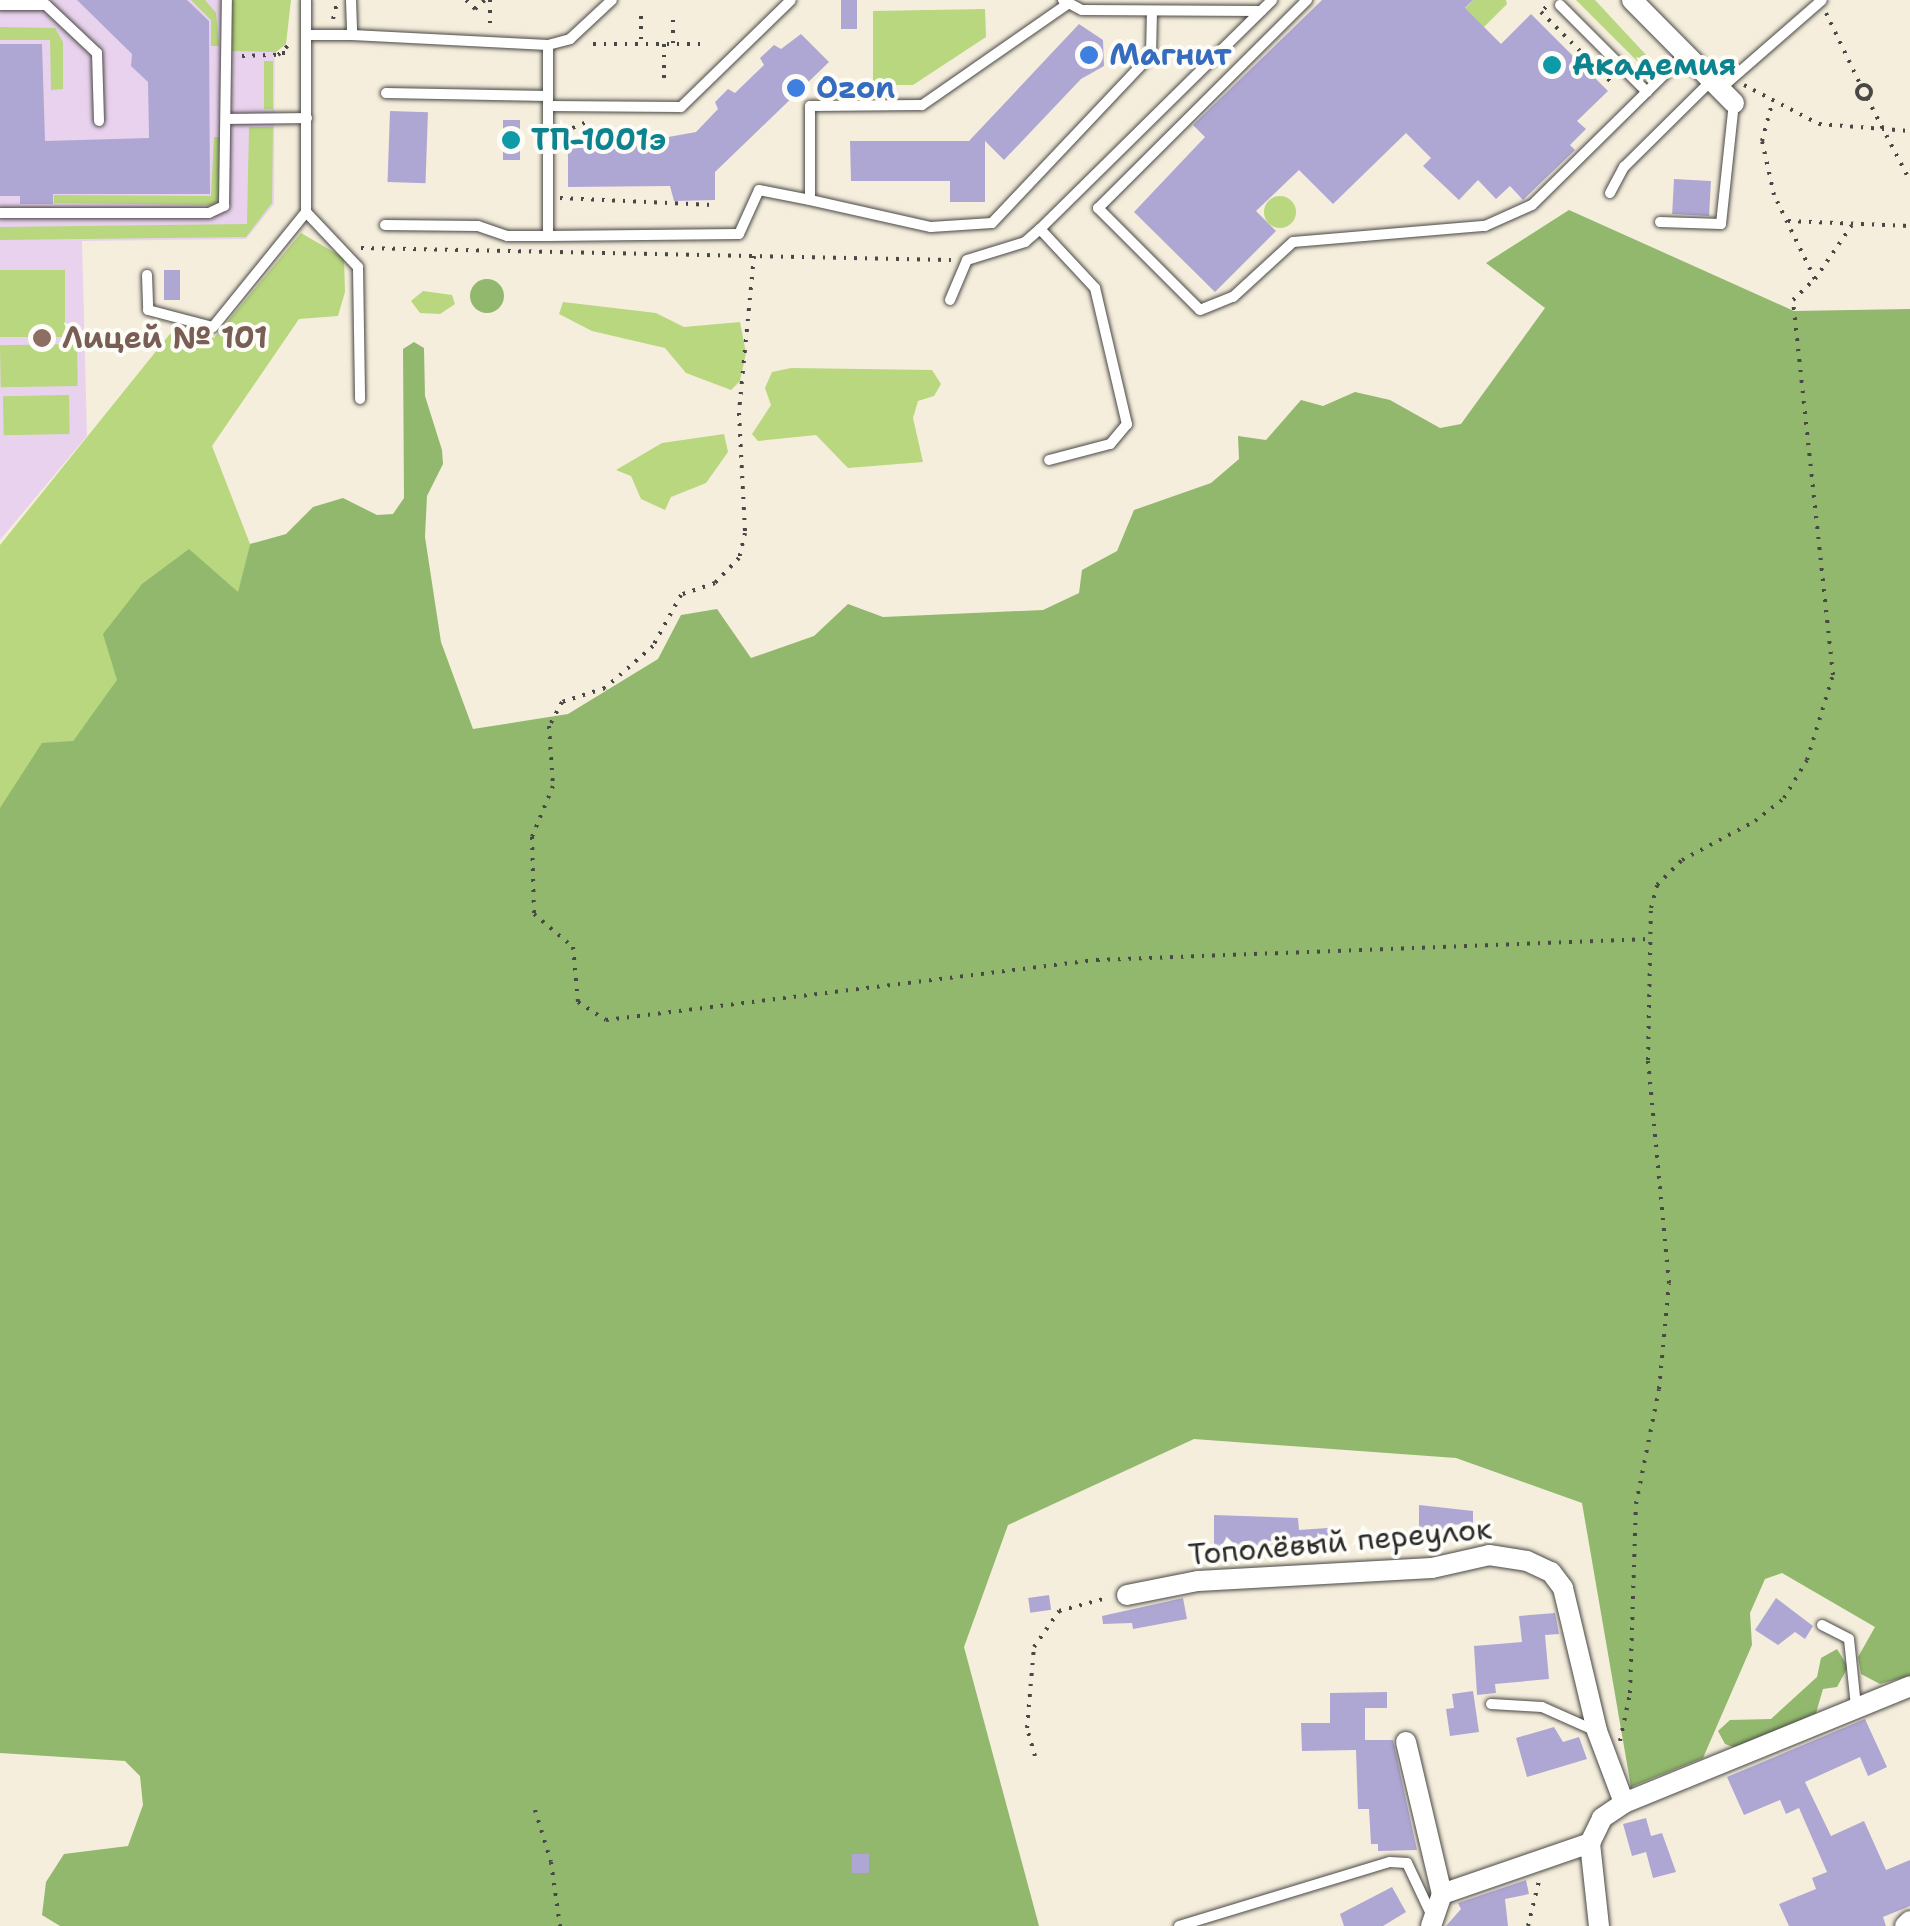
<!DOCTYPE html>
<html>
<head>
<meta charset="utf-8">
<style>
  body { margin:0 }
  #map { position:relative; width:1910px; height:1926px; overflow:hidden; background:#f5eedc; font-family:"Shantell Sans",sans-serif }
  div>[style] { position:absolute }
  .built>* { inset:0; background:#e9d2ed }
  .green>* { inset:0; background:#b8d77e; transform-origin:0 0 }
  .round { border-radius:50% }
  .forest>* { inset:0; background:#92b86d }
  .building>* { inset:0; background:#afa7d3; transform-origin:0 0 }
  .path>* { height:4px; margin-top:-2px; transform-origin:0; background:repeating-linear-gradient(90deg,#494846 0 2.5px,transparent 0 10.5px) }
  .path>.ring { margin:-2px; padding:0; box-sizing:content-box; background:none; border:4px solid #494846; border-radius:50% }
  .roads { filter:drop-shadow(0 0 2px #494846) drop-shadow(0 0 2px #494846) }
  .lane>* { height:10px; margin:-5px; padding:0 5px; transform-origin:5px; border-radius:5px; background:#fff }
  .street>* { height:20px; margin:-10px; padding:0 10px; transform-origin:10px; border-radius:10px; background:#fff }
  .dots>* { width:28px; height:28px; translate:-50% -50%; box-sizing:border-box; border:5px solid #fdfcf7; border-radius:50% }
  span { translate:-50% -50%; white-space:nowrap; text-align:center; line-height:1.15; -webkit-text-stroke:8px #fdfcf7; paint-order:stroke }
  .shop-label { font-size:30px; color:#366cbe; font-weight:700 }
  .left { translate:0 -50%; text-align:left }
  .culture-label { font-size:30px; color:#0d838f; font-weight:700 }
  .education-label { font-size:30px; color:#785e54; font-weight:700 }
  .street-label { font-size:30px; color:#2b2b2b }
</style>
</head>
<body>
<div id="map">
  <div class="built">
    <i style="clip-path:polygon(0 0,275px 0,274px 204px,246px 239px,82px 241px,87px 436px,0 540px)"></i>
  </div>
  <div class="green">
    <i style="clip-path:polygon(191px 0,205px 0,216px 13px,219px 46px,211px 46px,211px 20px)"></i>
    <i style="clip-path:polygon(230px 0,291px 0,286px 44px,276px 52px,232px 51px)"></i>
    <i style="clip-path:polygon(1473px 0,1506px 0,1507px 4px,1484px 27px,1474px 18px,1451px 24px)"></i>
    <i style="clip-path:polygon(1576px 0,1595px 0,1648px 57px,1639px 63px)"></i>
    <i style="clip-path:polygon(985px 9px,986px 37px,913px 85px,873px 85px,873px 11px)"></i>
    <i style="clip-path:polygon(0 27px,55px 28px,63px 42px,63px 89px,51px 90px,50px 40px,0 40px)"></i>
    <i style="left:264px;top:61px;width:9px;height:48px"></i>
    <i style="clip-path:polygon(249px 127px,273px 127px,272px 203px,246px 237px,0 240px,0 227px,247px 224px)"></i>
    <i style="clip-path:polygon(214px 137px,221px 137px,220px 198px,213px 205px,54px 203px,54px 195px,211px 196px)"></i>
    <i class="round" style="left:1264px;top:196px;width:32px;height:32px"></i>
    <i style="clip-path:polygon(301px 233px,344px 258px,345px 292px,338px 316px,299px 319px,212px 446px,250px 544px,238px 593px,118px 680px,73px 741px,0 808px,0 545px,178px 324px,214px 338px)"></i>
    <i style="left:0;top:270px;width:65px;height:67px"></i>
    <i style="clip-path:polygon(423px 291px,452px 295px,455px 304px,440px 314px,420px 313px,411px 301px)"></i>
    <i style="clip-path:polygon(563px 302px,656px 313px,684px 327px,740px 322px,746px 353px,740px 381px,731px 390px,686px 373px,665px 348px,592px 331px,559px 314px)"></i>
    <i style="left:77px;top:344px;width:42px;height:77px;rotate:89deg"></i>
    <i style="clip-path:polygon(791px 368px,932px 370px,941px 384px,934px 396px,918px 401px,913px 418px,923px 462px,848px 468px,816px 435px,758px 441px,752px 434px,771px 405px,765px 388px,772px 372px)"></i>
    <i style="left:69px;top:395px;width:39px;height:66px;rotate:89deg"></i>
    <i style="clip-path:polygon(724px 434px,728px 452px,706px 483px,671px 497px,665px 510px,641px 499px,631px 476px,616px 470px,662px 443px)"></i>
  </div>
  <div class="forest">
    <i style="clip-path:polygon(1569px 210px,1794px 311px,1910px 309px,1910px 1676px,1880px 1684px,1861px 1674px,1858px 1657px,1875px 1627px,1782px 1573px,1765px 1579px,1750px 1613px,1752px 1645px,1703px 1758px,1631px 1787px,1582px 1503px,1456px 1458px,1194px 1439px,1008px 1525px,964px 1647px,1039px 1926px,60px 1926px,42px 1915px,46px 1882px,64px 1854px,128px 1846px,143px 1805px,140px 1776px,125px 1761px,0 1753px,0 808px,42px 743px,73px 741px,117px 680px,103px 634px,142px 584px,189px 549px,238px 592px,250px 544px,286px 534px,313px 507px,343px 498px,377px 515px,393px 514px,404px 498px,403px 349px,414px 342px,424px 348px,425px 396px,442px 450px,443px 464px,427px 496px,425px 537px,441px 642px,473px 729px,568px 714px,658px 659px,681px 615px,717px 609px,751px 658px,814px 636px,848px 604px,883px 617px,1043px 610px,1079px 593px,1082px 570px,1117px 551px,1134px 510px,1211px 483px,1239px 459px,1238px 436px,1266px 440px,1301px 400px,1323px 406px,1355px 392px,1390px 400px,1440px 428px,1461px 424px,1545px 308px,1486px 263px)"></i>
    <i class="round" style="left:470px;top:279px;width:34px;height:34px"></i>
    <i style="clip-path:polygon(1837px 1649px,1848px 1667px,1837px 1687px,1823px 1689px,1816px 1713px,1736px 1748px,1725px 1744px,1718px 1731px,1730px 1720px,1771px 1719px,1817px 1677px,1821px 1658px)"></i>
  </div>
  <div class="building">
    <i style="clip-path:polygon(77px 0,187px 0,209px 21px,210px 194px,53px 194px,53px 204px,20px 204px,20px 196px,0 196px,0 44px,42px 44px,45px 141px,149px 138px,148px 82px,131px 66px,132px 54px)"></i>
    <i style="left:841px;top:0;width:16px;height:29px"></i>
    <i style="clip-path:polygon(1322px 0,1473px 0,1465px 8px,1501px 44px,1531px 14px,1608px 91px,1577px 121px,1586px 129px,1570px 145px,1575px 150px,1523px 200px,1510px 186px,1496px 199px,1478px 180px,1459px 200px,1423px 166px,1431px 158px,1406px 133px,1333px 204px,1299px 170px,1256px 211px,1276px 231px,1215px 292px,1134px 212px,1205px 137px,1193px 125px)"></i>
    <i style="clip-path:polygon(1079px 24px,1103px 40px,1104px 66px,1081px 79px,1004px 160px,985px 141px,985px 202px,950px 202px,950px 181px,851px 181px,850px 141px,969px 141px)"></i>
    <i style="clip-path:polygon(801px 34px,829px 62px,715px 172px,715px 200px,674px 201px,670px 186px,568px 187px,568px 145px,585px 145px,596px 133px,646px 141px,696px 132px,718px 109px,715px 102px,728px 89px,735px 93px,764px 65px,760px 58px,774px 45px,781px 49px)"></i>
    <i style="left:390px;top:111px;width:38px;height:71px;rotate:2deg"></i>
    <i style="left:503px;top:120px;width:17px;height:40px"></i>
    <i style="left:1674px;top:179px;width:37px;height:35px;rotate:3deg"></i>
    <i style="left:164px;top:270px;width:16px;height:30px"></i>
    <i style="clip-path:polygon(1419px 1505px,1473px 1511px,1473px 1533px,1419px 1529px)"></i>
    <i style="clip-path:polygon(1214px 1515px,1298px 1518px,1299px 1530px,1342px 1527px,1342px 1553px,1214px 1553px)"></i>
    <i style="left:1049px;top:1595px;width:15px;height:21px;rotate:82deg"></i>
    <i style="clip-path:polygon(1183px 1598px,1187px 1619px,1133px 1629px,1132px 1623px,1103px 1624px,1102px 1616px)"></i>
    <i style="clip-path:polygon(1776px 1598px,1813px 1626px,1805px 1639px,1795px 1632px,1778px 1645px,1755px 1630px)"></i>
    <i style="clip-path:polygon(1555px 1613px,1559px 1634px,1545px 1635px,1549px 1679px,1495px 1684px,1496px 1693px,1477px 1695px,1474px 1646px,1522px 1642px,1519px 1616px)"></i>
    <i style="clip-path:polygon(1473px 1691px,1479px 1732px,1450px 1736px,1446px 1709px,1454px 1708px,1452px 1694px)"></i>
    <i style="clip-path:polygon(1387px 1692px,1387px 1708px,1365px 1708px,1365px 1740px,1393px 1740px,1417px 1850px,1378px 1851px,1378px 1844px,1371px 1844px,1369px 1809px,1358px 1809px,1356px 1750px,1302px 1751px,1301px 1723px,1330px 1723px,1330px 1693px)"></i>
    <i style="clip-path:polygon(1865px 1719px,1887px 1767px,1868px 1776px,1860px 1757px,1805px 1782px,1831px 1836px,1864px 1821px,1886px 1870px,1910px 1860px,1910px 1906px,1883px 1917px,1886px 1926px,1789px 1926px,1779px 1904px,1816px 1889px,1812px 1878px,1827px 1872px,1799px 1808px,1786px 1814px,1780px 1800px,1744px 1815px,1727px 1777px)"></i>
    <i style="clip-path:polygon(1554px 1727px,1563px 1742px,1579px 1737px,1587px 1759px,1527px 1777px,1516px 1738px)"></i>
    <i style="clip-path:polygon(1646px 1818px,1651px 1836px,1662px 1833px,1676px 1872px,1653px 1878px,1646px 1852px,1632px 1856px,1623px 1824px)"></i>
    <i style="left:852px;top:1854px;width:17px;height:19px"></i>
    <i style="clip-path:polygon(1526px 1880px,1529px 1894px,1505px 1899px,1508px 1926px,1446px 1926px,1461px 1909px,1458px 1903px)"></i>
    <i style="clip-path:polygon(1392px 1887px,1406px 1912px,1383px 1926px,1344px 1926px,1340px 1914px)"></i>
  </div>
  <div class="path">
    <i style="left:466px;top:0;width:13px;rotate:45deg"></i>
    <i style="left:475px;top:9px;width:13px;rotate:-42deg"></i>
    <i style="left:490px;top:0;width:27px;rotate:90deg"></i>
    <i style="left:1546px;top:7px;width:7px;rotate:135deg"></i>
    <i style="left:1541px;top:12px;width:102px;rotate:45deg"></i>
    <i style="left:1826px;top:13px;width:81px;rotate:64.4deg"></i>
    <i style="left:641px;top:16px;width:26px;rotate:90deg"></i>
    <i style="left:333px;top:19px;width:16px;rotate:-76deg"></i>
    <i style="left:673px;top:43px;width:25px;rotate:-90deg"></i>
    <i style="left:593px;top:44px;width:110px"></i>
    <i style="left:664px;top:44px;width:42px;rotate:90deg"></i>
    <i style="left:282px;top:53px;width:10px"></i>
    <i style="left:242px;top:56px;width:36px;rotate:-2deg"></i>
    <i style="left:278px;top:55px;width:19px;rotate:-43deg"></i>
    <i style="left:1744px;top:85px;width:85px;rotate:27.5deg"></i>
    <i style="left:1819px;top:124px;width:91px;rotate:4.4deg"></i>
    <i class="ring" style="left:1857px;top:85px;width:10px;height:10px"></i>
    <i style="left:1867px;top:98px;width:93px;rotate:62.6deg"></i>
    <i style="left:563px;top:132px;width:25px;rotate:-23deg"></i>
    <i style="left:560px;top:198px;width:153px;rotate:2.6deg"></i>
    <i style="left:1788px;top:221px;width:122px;rotate:2.3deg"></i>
    <i style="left:361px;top:248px;width:590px;rotate:1.17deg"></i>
    <i style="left:754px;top:256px;width:158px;rotate:95.5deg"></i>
    <i style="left:739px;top:413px;width:120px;rotate:87.1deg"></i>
    <i style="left:745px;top:533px;width:26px;rotate:103deg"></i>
    <i style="left:739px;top:558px;width:35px;rotate:134deg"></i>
    <i style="left:715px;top:583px;width:36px;rotate:161deg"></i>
    <i style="left:681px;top:595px;width:58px;rotate:118.8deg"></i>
    <i style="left:653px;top:646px;width:64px;rotate:138.8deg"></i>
    <i style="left:605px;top:688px;width:45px;rotate:162deg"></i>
    <i style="left:562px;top:702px;width:27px;rotate:118deg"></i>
    <i style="left:549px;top:726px;width:60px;rotate:86.2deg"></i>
    <i style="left:553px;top:786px;width:55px;rotate:112.4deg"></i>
    <i style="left:532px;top:837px;width:77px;rotate:88.5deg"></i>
    <i style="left:534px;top:914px;width:51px;rotate:40.2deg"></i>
    <i style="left:573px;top:947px;width:55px;rotate:84.8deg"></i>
    <i style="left:578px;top:1002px;width:33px;rotate:33deg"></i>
    <i style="left:606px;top:1020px;width:495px;rotate:-7deg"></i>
    <i style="left:1097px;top:960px;width:553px;rotate:-2.17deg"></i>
    <i style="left:1815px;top:279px;width:65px;rotate:-55.6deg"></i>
    <i style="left:1620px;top:1741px;width:49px;rotate:-78.2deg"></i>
    <i style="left:1630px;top:1693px;width:189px;rotate:-88.2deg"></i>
    <i style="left:1636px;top:1504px;width:117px;rotate:-78.7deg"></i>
    <i style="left:1659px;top:1389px;width:106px;rotate:-84.6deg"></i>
    <i style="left:1669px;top:1283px;width:224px;rotate:-95.4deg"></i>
    <i style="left:1648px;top:1060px;width:152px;rotate:-88.9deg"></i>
    <i style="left:1651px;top:908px;width:24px;rotate:-75deg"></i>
    <i style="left:1657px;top:885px;width:35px;rotate:-45deg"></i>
    <i style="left:1682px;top:860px;width:83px;rotate:-28.1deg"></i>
    <i style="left:1755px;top:821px;width:37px;rotate:-38deg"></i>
    <i style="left:1784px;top:798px;width:44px;rotate:-58.8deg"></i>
    <i style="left:1807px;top:760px;width:89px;rotate:-73deg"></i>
    <i style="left:1833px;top:675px;width:377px;rotate:-96.1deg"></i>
    <i style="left:1793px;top:300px;width:30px;rotate:-44deg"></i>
    <i style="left:1815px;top:279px;width:93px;rotate:-116deg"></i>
    <i style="left:1774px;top:195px;width:55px;rotate:-102.5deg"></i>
    <i style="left:1762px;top:141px;width:42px;rotate:-75deg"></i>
    <i style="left:1035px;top:1756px;width:29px;rotate:-106deg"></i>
    <i style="left:1027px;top:1728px;width:81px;rotate:-85.1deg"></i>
    <i style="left:1034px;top:1647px;width:44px;rotate:-55.2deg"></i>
    <i style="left:1059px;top:1611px;width:50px;rotate:-15.2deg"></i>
    <i style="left:535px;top:1810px;width:54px;rotate:72.9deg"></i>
    <i style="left:551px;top:1862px;width:65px;rotate:82deg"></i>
    <i style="left:1528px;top:1926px;width:46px;rotate:-76.3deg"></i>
  </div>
  <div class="roads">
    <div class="lane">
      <i style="left:351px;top:0;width:35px;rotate:88deg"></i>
      <i style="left:352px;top:35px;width:196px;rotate:2.9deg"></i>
      <i style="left:548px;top:45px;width:23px;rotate:-15deg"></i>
      <i style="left:570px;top:39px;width:57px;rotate:-42.9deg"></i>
      <i style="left:1063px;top:0;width:21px;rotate:28deg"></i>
      <i style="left:1082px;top:10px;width:179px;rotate:0.3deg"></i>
      <i style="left:1307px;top:0;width:295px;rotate:135.1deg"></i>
      <i style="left:1098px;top:208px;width:144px;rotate:45deg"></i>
      <i style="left:1200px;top:310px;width:35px;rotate:-22deg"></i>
      <i style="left:1233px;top:297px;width:81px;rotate:-42.5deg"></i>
      <i style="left:1293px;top:242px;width:193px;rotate:-4.8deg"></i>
      <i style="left:1485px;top:226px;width:51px;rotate:-24.1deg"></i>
      <i style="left:1532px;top:205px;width:215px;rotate:-44.6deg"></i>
      <i style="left:1069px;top:3px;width:179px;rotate:145.2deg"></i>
      <i style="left:922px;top:105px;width:112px;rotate:179.5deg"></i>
      <i style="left:810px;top:106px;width:94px;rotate:90deg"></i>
      <i style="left:810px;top:200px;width:124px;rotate:12.6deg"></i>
      <i style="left:931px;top:227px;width:61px;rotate:-3.8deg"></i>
      <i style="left:992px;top:223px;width:231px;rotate:-46.6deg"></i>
      <i style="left:1151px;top:55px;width:44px;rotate:-88.7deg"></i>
      <i style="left:0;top:5px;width:46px"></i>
      <i style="left:46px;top:5px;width:70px;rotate:43.3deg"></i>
      <i style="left:97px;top:53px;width:68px;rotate:88.3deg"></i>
      <i style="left:1560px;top:5px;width:123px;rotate:45deg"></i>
      <i style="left:306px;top:35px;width:46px"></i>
      <i style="left:1720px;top:89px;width:135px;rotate:-41.1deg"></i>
      <i style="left:386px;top:93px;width:162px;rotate:1.1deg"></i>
      <i style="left:548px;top:106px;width:133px;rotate:0.4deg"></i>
      <i style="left:681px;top:107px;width:153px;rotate:-44.2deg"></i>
      <i style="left:228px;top:119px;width:79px;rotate:-0.7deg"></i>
      <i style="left:1610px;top:193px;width:30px;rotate:-62deg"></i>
      <i style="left:1624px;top:167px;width:122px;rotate:-44.7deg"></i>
      <i style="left:306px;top:212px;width:76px;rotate:46.6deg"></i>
      <i style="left:358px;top:267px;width:132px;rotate:89.1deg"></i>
      <i style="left:0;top:213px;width:209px"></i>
      <i style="left:209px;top:213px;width:17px;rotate:-25deg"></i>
      <i style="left:224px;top:206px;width:206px;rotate:-89.2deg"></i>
      <i style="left:1660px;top:222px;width:61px;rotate:1.9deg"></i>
      <i style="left:1721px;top:224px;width:122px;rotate:-83.9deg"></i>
      <i style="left:385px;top:225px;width:93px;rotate:0.6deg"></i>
      <i style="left:478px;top:226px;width:31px;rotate:19deg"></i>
      <i style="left:507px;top:236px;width:41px"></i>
      <i style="left:548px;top:236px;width:191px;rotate:-90deg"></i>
      <i style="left:1040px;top:229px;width:81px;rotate:47deg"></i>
      <i style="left:1095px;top:288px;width:140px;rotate:76.8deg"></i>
      <i style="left:1127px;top:424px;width:26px;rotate:130deg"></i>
      <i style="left:1110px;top:444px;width:63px;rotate:165.3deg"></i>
      <i style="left:548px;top:236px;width:191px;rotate:-0.6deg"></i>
      <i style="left:739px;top:234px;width:48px;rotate:-65.6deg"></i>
      <i style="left:759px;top:190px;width:52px;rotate:11.1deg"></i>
      <i style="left:147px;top:275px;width:35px;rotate:88deg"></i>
      <i style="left:148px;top:310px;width:67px;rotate:14.7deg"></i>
      <i style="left:213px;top:327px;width:148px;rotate:-51deg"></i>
      <i style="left:306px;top:212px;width:212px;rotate:-90deg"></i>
      <i style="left:950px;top:300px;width:43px;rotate:-67deg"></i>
      <i style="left:967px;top:260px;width:61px;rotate:-17.2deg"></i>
      <i style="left:1025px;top:242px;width:20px;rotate:-41deg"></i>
      <i style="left:1040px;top:229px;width:326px;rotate:-44.6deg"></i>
      <i style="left:1822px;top:1625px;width:30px;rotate:27deg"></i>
      <i style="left:1849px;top:1639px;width:68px;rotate:84.1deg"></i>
      <i style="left:1491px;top:1704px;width:51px;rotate:3.4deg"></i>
      <i style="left:1542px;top:1707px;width:59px;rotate:24deg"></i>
      <i style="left:1179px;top:1926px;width:220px;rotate:-16.9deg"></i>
      <i style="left:1390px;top:1862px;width:17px;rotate:3deg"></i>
      <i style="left:1407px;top:1863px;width:56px;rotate:64.8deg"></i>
    </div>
    <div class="street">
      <i style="left:1632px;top:0;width:145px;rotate:45.3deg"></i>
      <i style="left:1127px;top:1595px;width:72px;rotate:-11.2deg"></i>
      <i style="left:1198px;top:1581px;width:234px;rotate:-3.2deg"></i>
      <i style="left:1432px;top:1568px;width:58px;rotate:-12.8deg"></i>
      <i style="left:1489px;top:1555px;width:38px;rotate:9deg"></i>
      <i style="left:1527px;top:1561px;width:26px;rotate:25deg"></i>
      <i style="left:1551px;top:1572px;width:20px;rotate:53deg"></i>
      <i style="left:1563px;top:1588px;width:147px;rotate:76.6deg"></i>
      <i style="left:1597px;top:1731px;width:77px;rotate:69.4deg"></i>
      <i style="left:1406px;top:1742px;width:156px;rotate:76.7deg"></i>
      <i style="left:1431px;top:1926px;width:34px;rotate:-71deg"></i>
      <i style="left:1442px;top:1894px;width:157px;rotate:-19deg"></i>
      <i style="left:1599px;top:1926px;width:83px;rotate:-96.2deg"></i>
      <i style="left:1590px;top:1843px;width:28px;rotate:-64deg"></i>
      <i style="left:1602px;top:1818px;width:27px;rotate:-34deg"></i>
      <i style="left:1624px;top:1803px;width:309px;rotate:-22.2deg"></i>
      <i style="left:1905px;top:1926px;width:7px;rotate:-45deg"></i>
    </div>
  </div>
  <div class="dots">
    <i style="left:1089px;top:55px;background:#3f7fe0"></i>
    <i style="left:1552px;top:65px;background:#0f9aa8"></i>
    <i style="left:796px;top:88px;background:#3f7fe0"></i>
    <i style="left:511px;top:140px;background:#0f9aa8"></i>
    <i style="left:42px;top:338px;background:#8d6e63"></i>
  </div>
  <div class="shop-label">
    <span class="left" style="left:1109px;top:55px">Магнит</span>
    <span class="left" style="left:816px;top:88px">Ozon</span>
  </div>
  <div class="culture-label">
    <span class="left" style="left:1572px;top:65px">Академия</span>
    <span class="left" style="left:531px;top:140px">ТП-1001э</span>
  </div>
  <div class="education-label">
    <span class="left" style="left:62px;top:338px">Лицей № 101</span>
  </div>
  <div class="street-label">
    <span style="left:1340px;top:1542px;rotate:-5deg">Тополёвый переулок</span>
  </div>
</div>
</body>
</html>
